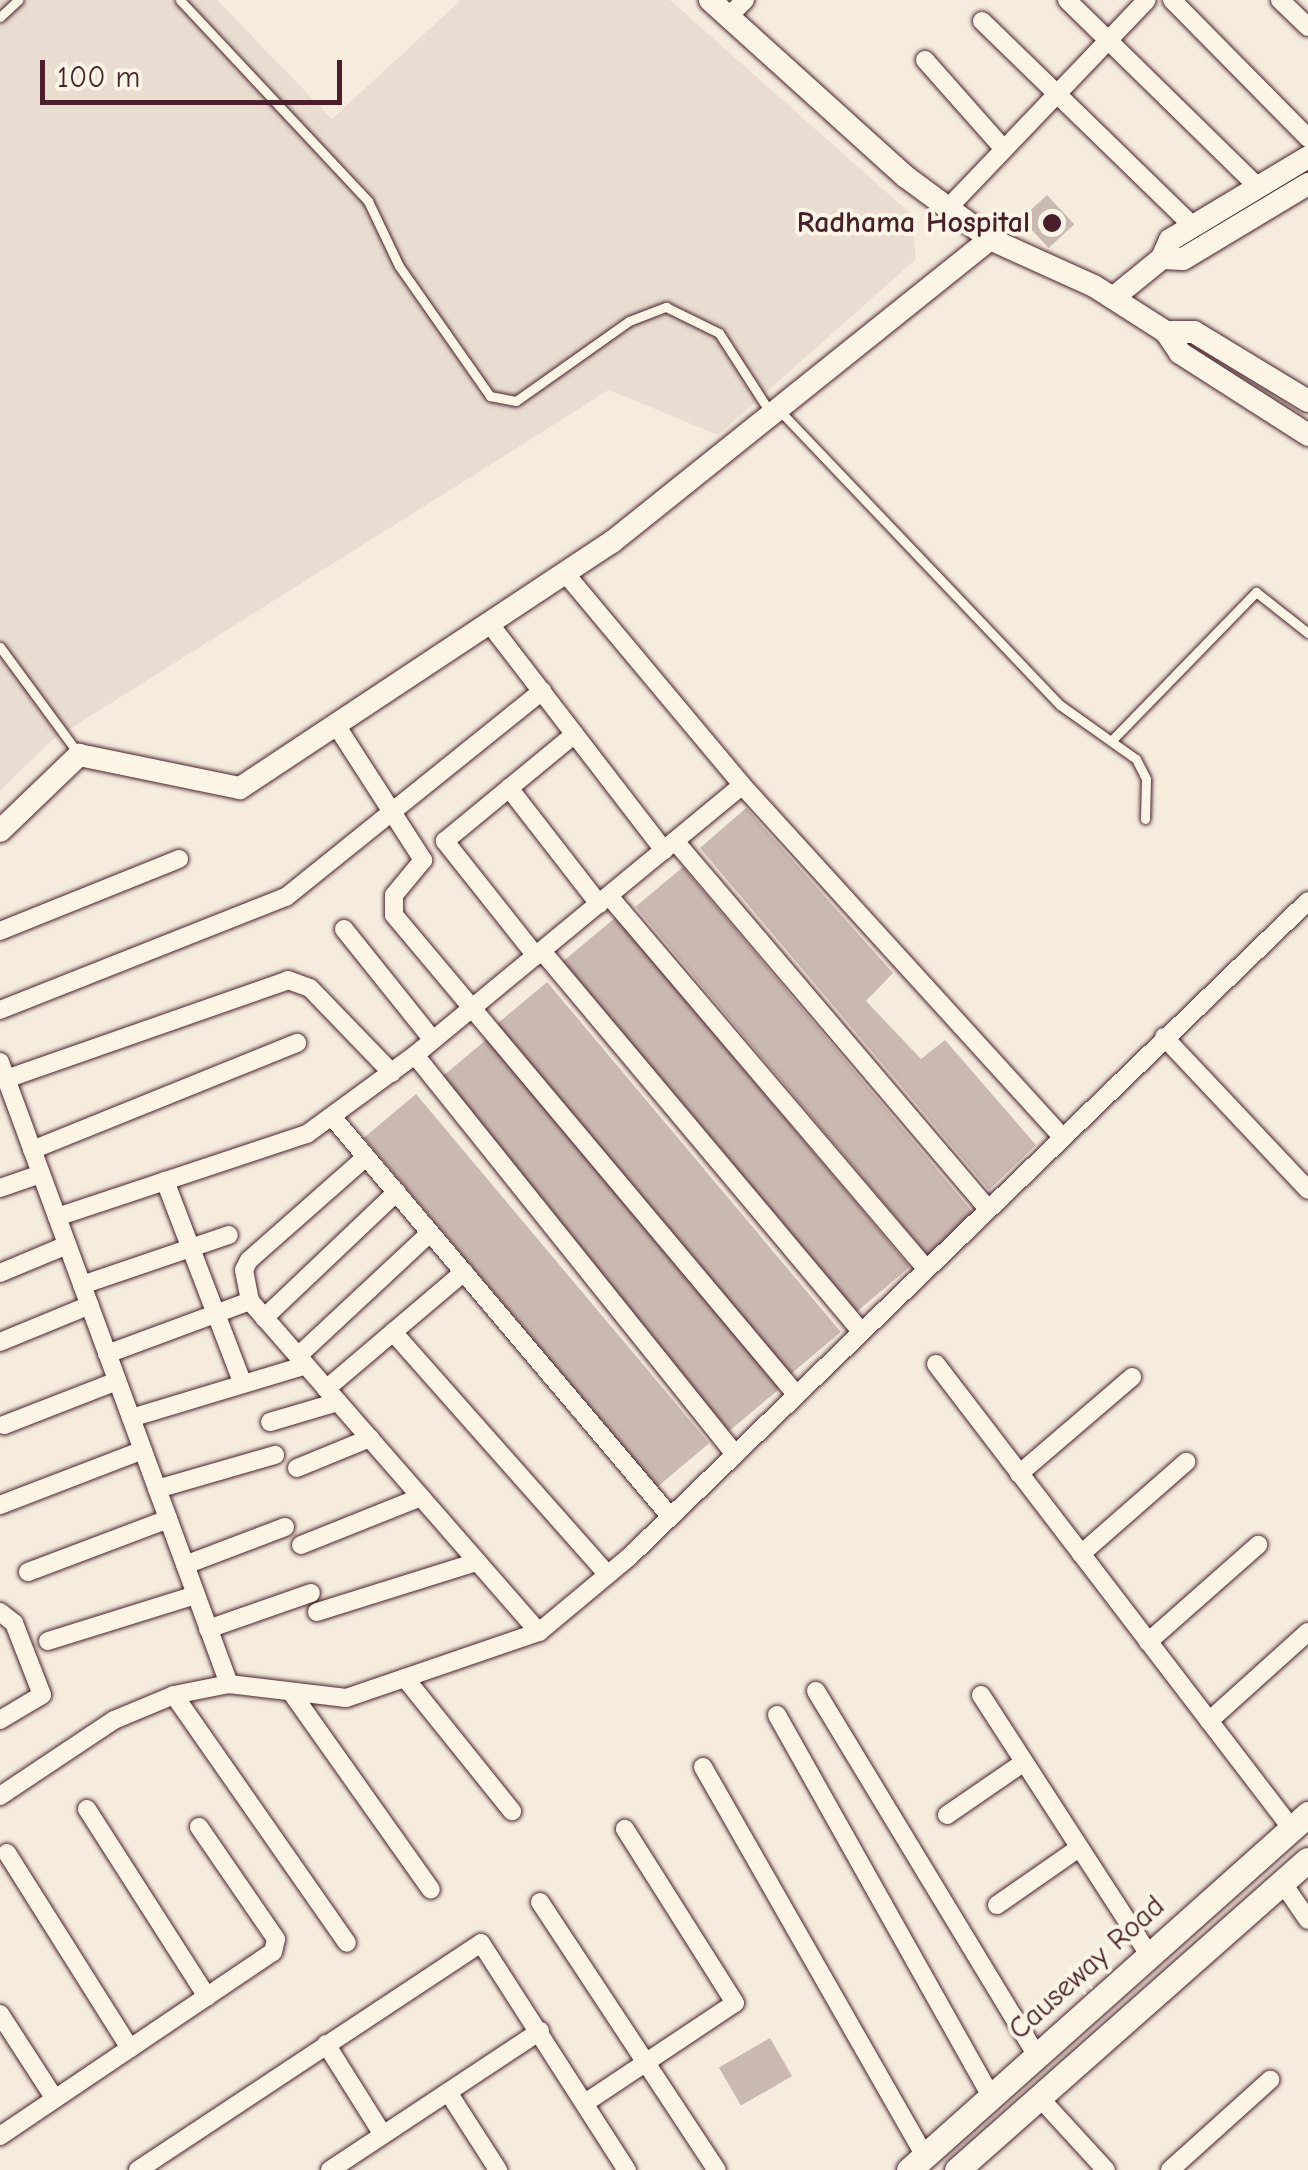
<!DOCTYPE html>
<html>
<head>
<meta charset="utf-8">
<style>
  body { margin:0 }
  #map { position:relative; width:1308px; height:2170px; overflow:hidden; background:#f5ecde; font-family:"Comic Neue",sans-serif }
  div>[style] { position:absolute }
  .built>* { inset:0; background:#e8ddd0 }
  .building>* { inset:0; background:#cab9b1; transform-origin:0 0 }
  .roads { filter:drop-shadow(0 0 2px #4a1f2b) drop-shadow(0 0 2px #4a1f2b) }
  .service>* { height:9px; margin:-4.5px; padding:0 4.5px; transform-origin:4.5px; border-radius:4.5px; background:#fcf5e5 }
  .minor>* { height:18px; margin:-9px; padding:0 9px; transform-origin:9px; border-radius:9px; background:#fcf5e5 }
  .tertiary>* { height:22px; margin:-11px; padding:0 11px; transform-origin:11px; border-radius:11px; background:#fcf5e5 }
  .secondary>* { height:25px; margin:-12.5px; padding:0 12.5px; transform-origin:12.5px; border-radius:12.5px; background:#fcf5e5 }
  .dots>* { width:28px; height:28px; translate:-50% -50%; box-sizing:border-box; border:5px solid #fcf5e5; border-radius:50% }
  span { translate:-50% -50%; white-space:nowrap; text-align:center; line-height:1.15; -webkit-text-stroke:8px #fcf5e5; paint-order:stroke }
  .poi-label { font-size:30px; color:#4a1f2b; font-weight:700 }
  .right { translate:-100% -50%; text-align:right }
  .street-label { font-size:30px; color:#4a1f2b }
  .scale { position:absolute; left:40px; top:60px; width:302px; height:45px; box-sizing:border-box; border:5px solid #4a1f2b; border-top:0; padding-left:12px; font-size:30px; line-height:35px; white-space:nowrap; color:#4a1f2b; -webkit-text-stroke:8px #fcf5e5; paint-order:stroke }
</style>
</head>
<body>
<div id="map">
  <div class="built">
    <i style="clip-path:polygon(0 0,217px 0,332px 119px,461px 0,670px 0,911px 214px,916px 259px,718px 435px,609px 390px,52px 740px,0 791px)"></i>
  </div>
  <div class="building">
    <i style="left:1047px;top:195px;width:40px;height:35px;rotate:47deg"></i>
    <i style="clip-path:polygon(746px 808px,893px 973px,866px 1001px,921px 1059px,945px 1040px,1036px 1145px,989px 1190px,700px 848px)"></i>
    <i style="left:683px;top:867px;width:457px;height:62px;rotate:50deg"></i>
    <i style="left:616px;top:917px;width:457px;height:69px;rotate:50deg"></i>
    <i style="left:547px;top:982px;width:457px;height:69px;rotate:50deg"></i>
    <i style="left:487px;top:1039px;width:456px;height:68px;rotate:50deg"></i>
    <i style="left:416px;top:1094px;width:456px;height:68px;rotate:50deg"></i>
    <i style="left:770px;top:2038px;width:44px;height:59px;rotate:60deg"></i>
  </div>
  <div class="roads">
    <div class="service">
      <i style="left:180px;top:0;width:275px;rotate:46.9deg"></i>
      <i style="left:368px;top:201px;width:72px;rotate:64.5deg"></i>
      <i style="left:399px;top:266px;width:159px;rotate:55deg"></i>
      <i style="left:490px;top:396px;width:26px;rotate:11deg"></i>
      <i style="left:516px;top:401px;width:138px;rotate:-35.3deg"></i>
      <i style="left:629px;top:321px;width:40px;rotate:-21deg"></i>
      <i style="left:666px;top:307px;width:59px;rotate:26.1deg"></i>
      <i style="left:719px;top:333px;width:94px;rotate:57.2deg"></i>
      <i style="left:0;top:17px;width:25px;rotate:-43deg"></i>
      <i style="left:780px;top:411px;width:406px;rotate:46.4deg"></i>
      <i style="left:1060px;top:705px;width:93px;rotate:35.4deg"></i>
      <i style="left:1136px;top:759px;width:22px;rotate:63deg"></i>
      <i style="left:1146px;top:779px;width:40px;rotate:91.4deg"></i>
      <i style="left:0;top:647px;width:132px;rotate:53.7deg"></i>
      <i style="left:1114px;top:738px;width:204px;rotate:-45.8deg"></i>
      <i style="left:1256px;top:592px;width:66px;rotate:38.3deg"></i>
    </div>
    <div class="minor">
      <i style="left:1067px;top:0;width:266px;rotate:44.4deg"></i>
      <i style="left:1172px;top:0;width:194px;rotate:45.4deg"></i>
      <i style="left:1280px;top:0;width:39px;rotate:44deg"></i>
      <i style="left:728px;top:17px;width:24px;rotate:-45deg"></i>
      <i style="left:982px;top:21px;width:293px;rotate:44.2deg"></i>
      <i style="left:925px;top:60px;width:115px;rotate:48.5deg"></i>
      <i style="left:949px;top:207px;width:286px;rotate:-46.3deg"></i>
      <i style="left:565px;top:573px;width:276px;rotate:50.1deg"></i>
      <i style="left:742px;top:785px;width:474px;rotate:47.7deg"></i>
      <i style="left:489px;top:623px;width:287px;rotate:52.4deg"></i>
      <i style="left:336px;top:725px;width:161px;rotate:57.2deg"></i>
      <i style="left:423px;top:860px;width:45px;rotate:129.6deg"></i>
      <i style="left:394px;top:895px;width:20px;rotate:90deg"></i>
      <i style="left:394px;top:915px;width:624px;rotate:50.01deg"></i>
      <i style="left:509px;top:788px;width:147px;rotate:52.2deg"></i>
      <i style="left:675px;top:841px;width:482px;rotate:49.6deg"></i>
      <i style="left:609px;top:896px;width:487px;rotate:49.6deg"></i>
      <i style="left:344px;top:929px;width:142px;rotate:51.3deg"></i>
      <i style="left:0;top:931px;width:193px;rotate:-21.9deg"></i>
      <i style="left:542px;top:951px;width:495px;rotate:50deg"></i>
      <i style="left:536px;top:956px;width:147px;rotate:-128.4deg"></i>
      <i style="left:445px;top:841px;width:168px;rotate:-39.5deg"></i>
      <i style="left:0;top:1010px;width:308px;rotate:-21.6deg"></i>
      <i style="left:286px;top:897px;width:329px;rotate:-38.8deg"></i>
      <i style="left:1164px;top:1037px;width:210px;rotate:46.7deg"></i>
      <i style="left:0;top:1062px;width:663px;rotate:69.79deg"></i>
      <i style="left:6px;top:1079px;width:299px;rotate:-19.3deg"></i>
      <i style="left:288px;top:980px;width:23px;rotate:20deg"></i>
      <i style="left:310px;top:988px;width:118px;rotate:46deg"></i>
      <i style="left:334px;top:1119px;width:520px;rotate:49.76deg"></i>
      <i style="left:32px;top:1150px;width:286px;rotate:-22deg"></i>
      <i style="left:366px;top:1157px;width:156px;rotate:138.6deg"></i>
      <i style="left:249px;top:1260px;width:11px;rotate:117deg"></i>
      <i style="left:244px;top:1270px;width:32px;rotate:79deg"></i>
      <i style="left:250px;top:1301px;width:439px;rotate:48.9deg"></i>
      <i style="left:165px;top:1181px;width:217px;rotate:69deg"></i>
      <i style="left:0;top:1188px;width:43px;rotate:-18.9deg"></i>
      <i style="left:57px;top:1217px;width:263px;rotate:-18.4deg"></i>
      <i style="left:307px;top:1134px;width:134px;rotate:-36.2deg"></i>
      <i style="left:0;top:1273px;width:73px;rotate:-22.7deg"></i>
      <i style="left:82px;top:1285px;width:155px;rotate:-18.8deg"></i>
      <i style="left:264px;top:1318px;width:183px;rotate:-43.5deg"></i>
      <i style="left:393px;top:1332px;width:324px;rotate:48.5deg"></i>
      <i style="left:0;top:1342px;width:97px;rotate:-22.3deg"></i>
      <i style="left:107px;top:1354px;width:153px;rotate:-20.3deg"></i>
      <i style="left:298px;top:1356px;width:180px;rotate:-43deg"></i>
      <i style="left:936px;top:1364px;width:586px;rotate:52.56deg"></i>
      <i style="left:326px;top:1389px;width:181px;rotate:-40.3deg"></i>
      <i style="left:131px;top:1418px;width:183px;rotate:-16.8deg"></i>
      <i style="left:270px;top:1422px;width:71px;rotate:-16.4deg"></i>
      <i style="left:4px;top:1425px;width:121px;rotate:-21.3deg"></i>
      <i style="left:734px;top:1453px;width:510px;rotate:-128.71deg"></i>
      <i style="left:415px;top:1055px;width:424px;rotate:-39.5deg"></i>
      <i style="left:297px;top:1468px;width:79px;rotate:-22.3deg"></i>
      <i style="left:1019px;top:1474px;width:149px;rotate:-40.6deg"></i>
      <i style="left:157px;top:1489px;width:123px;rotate:-16.1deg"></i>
      <i style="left:0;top:1505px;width:153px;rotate:-21deg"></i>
      <i style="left:301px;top:1545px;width:129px;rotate:-21.8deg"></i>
      <i style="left:1081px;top:1554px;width:140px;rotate:-41.2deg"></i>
      <i style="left:185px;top:1565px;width:107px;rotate:-20.8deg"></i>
      <i style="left:28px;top:1572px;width:150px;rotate:-20.7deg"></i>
      <i style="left:0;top:1612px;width:18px;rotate:38deg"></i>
      <i style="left:14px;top:1623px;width:77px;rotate:68.7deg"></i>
      <i style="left:42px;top:1695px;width:49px;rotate:149.2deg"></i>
      <i style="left:317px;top:1612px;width:168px;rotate:-17.4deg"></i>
      <i style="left:208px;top:1629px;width:109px;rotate:-19.3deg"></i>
      <i style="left:48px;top:1641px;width:155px;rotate:-17.3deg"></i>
      <i style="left:1148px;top:1642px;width:147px;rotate:-41.4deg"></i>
      <i style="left:405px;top:1678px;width:171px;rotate:51.2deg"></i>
      <i style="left:816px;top:1691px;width:427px;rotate:58.8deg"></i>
      <i style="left:291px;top:1692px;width:242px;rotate:54.7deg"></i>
      <i style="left:174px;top:1695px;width:302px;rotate:55.1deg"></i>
      <i style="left:981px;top:1695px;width:311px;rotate:57.1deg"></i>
      <i style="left:777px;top:1715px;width:438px;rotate:60.7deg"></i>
      <i style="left:1209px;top:1721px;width:133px;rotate:-42deg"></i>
      <i style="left:703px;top:1767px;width:448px;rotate:60.3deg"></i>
      <i style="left:0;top:1796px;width:137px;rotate:-33.7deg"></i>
      <i style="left:114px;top:1720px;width:65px;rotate:-22.6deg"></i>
      <i style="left:174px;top:1695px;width:56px;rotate:-11.3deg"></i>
      <i style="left:229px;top:1684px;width:118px;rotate:6.8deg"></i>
      <i style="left:346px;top:1698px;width:204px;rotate:-18.9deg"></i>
      <i style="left:539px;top:1632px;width:117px;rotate:-39.8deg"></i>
      <i style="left:629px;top:1557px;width:944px;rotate:-44.01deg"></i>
      <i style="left:87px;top:1809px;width:223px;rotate:57.4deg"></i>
      <i style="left:947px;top:1815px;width:93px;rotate:-34.5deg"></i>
      <i style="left:7px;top:1853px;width:231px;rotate:57.8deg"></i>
      <i style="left:1282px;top:1882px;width:46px;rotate:55.6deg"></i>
      <i style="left:540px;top:1902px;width:321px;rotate:56.6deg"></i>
      <i style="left:997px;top:1905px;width:100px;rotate:-34.8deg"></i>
      <i style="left:0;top:2014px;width:101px;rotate:57.1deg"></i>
      <i style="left:326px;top:2044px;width:107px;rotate:57.9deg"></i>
      <i style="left:448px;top:2092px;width:93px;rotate:57.3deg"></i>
      <i style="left:1039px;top:2097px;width:99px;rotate:47.5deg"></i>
      <i style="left:585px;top:2103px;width:180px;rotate:-33.7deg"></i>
      <i style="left:735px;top:2003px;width:206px;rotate:-122.3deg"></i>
      <i style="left:0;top:2136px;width:329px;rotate:-34deg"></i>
      <i style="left:273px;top:1952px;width:13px;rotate:-77deg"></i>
      <i style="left:276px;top:1939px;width:136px;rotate:-124.5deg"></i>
      <i style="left:138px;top:2170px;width:411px;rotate:-33.5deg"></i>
      <i style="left:481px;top:1943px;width:270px;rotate:57.3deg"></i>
      <i style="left:330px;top:2170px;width:252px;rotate:-33.5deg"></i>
      <i style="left:1170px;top:2170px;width:135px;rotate:-42deg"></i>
    </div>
    <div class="tertiary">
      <i style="left:710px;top:0;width:264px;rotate:42.1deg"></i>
      <i style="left:906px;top:177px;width:104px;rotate:36.4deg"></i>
      <i style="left:1162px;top:258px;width:21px;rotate:3deg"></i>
      <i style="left:1183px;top:259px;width:146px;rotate:-31deg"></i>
      <i style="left:1113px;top:298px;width:63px;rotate:-39.2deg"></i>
      <i style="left:1162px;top:258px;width:20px;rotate:-66deg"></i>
      <i style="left:1170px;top:240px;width:161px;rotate:-31deg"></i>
      <i style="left:1166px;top:332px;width:28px"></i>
      <i style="left:1194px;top:332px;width:133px;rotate:31.2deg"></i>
      <i style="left:0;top:831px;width:110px;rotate:-43.9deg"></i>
      <i style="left:79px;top:755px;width:164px;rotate:11.6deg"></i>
      <i style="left:240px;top:788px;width:446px;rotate:-33.5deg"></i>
      <i style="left:612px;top:542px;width:484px;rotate:-38.7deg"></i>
      <i style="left:990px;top:239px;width:114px;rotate:24.3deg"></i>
      <i style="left:1094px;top:286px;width:85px;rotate:32.6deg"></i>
      <i style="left:1166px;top:332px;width:25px;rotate:56deg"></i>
      <i style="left:1180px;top:353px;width:152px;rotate:32.6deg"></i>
    </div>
    <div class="secondary">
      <i style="left:909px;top:2170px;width:535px;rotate:-41.74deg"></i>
      <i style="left:957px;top:2170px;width:468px;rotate:-41.5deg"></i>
    </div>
  </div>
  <div class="dots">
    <i style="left:1052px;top:223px;background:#4a1f2b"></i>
  </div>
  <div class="poi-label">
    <span class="right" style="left:1030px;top:223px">Radhama Hospital</span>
  </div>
  <div class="street-label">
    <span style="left:1087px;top:1968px;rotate:-42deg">Causeway Road</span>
  </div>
  <div class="scale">100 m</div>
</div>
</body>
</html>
